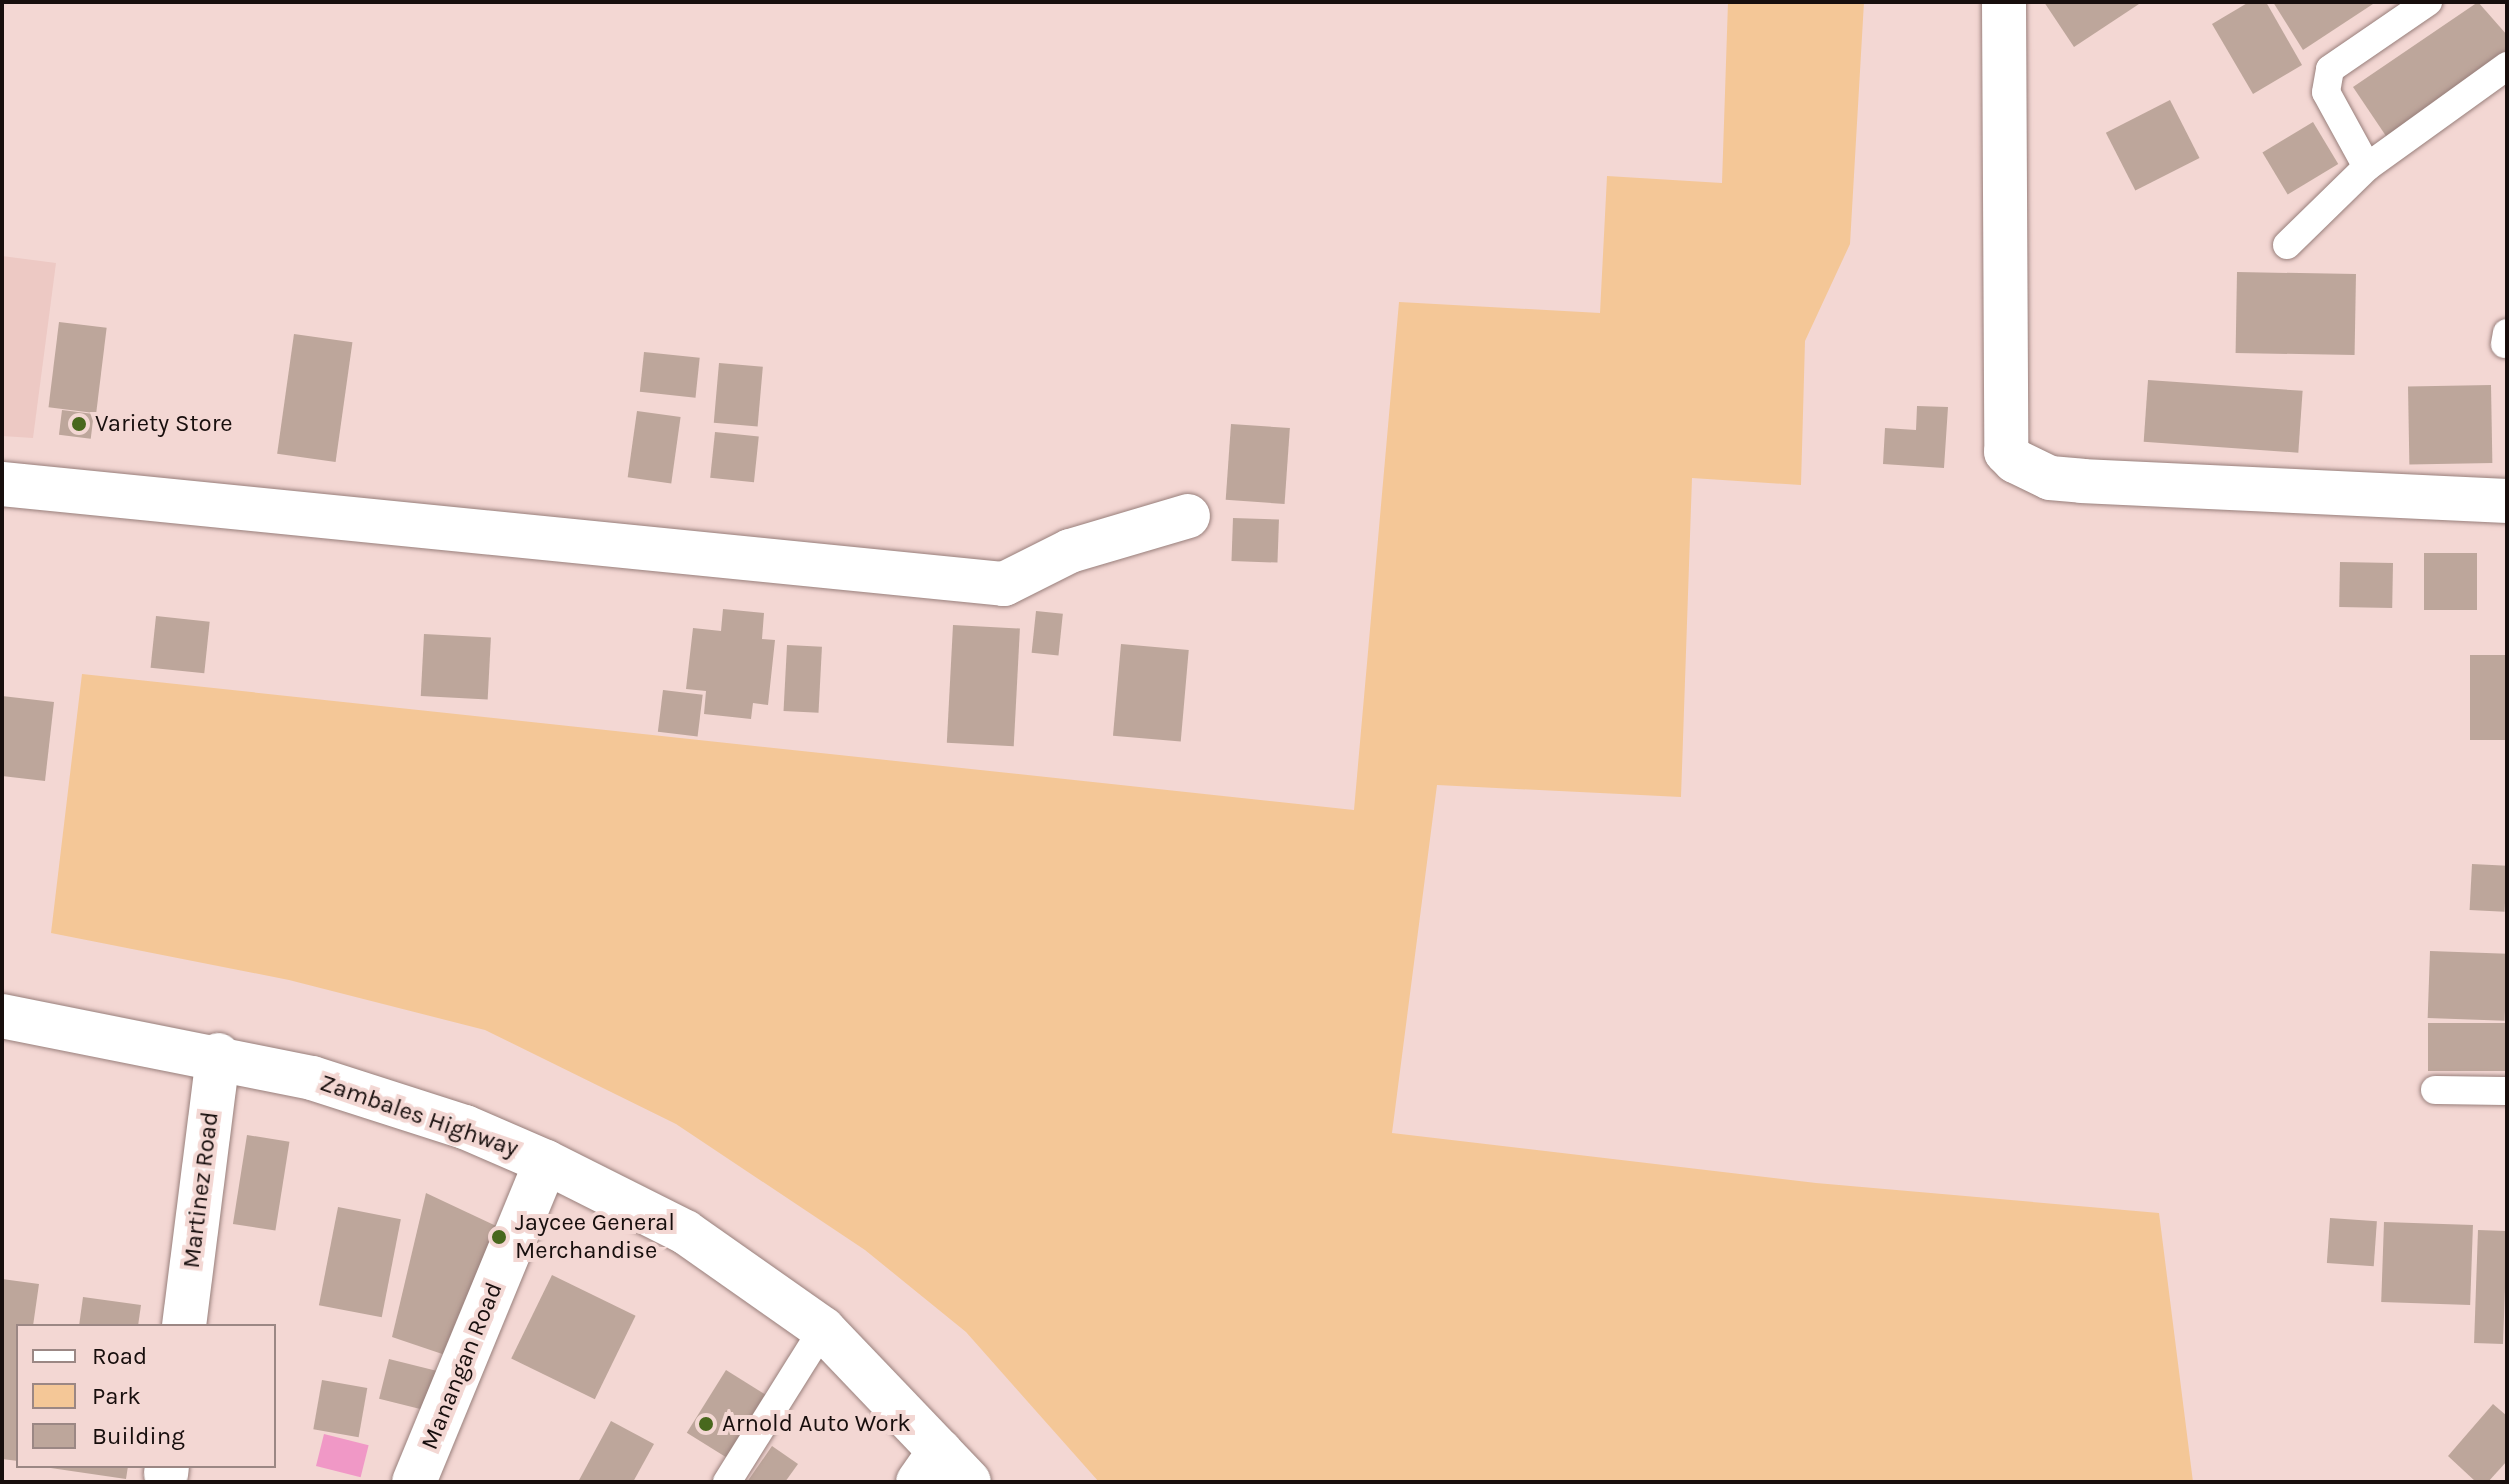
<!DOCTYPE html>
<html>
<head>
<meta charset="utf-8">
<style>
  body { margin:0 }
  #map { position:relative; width:2509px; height:1484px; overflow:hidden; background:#f3d7d3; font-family:Karla,sans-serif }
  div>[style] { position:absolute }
  .built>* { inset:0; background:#edc9c4 }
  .green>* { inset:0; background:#f4c797 }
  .water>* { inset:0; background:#f098c6; transform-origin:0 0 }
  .building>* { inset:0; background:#bda69b; transform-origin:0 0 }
  .roads { filter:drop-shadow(0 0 2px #987f7b) drop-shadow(0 0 2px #987f7b) }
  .lane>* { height:28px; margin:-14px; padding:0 14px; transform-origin:14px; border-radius:14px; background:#fff }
  .street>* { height:44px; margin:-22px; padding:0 22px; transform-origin:22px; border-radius:22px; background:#fff }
  .primary>* { height:44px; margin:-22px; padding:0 22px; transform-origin:22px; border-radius:22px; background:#fff }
  .dots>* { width:22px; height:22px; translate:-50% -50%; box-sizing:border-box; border:4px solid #f3d7d3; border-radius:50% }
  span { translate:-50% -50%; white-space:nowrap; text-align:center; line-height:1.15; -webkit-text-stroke:8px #f3d7d3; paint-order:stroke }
  .poi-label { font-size:24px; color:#170e0d }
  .left { translate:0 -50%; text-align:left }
  .street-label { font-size:24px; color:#170e0d }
  .frame { position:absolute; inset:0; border:4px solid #170e0d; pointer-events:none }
  .legend { position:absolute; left:16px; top:1324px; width:260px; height:144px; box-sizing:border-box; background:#f3d7d3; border:2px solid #9b8784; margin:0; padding:10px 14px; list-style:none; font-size:24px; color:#170e0d }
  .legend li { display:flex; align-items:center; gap:16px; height:40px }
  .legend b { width:40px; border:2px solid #9b8784 }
</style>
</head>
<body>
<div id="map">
  <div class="built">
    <i style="clip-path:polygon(2px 256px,56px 263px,33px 438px,2px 436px)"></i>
  </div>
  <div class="green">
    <i style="clip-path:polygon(1728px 2px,1864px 2px,1850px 244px,1805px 341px,1801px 485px,1692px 478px,1681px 797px,1437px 785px,1392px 1133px,1816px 1183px,2159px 1213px,2193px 1482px,1099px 1482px,966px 1332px,865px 1250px,676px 1124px,485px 1030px,289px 980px,51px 933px,82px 674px,1354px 810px,1399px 302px,1600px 313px,1607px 176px,1722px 183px)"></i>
  </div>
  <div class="water">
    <i style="left:324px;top:1434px;width:46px;height:33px;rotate:14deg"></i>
  </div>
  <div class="building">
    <i style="clip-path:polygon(2044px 2px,2137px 2px,2139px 4px,2074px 47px)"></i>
    <i style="clip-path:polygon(2249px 2px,2266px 2px,2302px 65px,2253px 94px,2212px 24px)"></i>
    <i style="clip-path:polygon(2273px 2px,2376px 2px,2303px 50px)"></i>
    <i style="clip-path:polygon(2478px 2px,2507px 35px,2507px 58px,2388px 139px,2353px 87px)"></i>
    <i style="left:2170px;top:100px;width:65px;height:72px;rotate:63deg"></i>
    <i style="left:2313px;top:122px;width:49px;height:59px;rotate:59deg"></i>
    <i style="left:2237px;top:272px;width:119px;height:81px;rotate:1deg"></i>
    <i style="left:59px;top:322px;width:48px;height:86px;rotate:7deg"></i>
    <i style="left:294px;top:334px;width:59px;height:121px;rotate:8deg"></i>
    <i style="left:644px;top:352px;width:56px;height:40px;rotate:6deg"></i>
    <i style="left:719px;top:363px;width:44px;height:60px;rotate:5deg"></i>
    <i style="left:2148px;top:380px;width:155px;height:62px;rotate:4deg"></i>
    <i style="left:2491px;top:385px;width:78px;height:83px;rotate:89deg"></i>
    <i style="clip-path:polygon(1917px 406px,1948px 407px,1944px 468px,1883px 464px,1885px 428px,1916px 430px)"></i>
    <i style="left:62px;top:410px;width:32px;height:25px;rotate:7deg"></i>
    <i style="left:637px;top:411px;width:44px;height:67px;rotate:8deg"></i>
    <i style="left:1231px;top:424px;width:59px;height:76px;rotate:4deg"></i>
    <i style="left:715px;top:432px;width:44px;height:46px;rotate:6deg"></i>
    <i style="left:1233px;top:518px;width:46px;height:43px;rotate:2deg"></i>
    <i style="left:2424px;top:553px;width:53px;height:57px"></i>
    <i style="left:2340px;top:562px;width:53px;height:45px;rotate:1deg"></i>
    <i style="clip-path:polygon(723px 609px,764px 613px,762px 639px,775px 640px,768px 705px,753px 703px,751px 719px,704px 714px,706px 691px,686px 689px,693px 628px,721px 631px)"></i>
    <i style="left:1036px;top:611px;width:27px;height:42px;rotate:6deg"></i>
    <i style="left:156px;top:616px;width:54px;height:52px;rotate:6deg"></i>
    <i style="left:953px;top:625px;width:67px;height:118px;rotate:3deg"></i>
    <i style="left:424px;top:634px;width:67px;height:62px;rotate:3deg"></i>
    <i style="left:1121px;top:644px;width:68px;height:92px;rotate:5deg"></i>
    <i style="left:787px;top:645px;width:35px;height:66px;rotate:3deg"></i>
    <i style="left:2507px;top:655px;width:85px;height:37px;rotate:90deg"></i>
    <i style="left:663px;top:690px;width:40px;height:42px;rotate:7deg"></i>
    <i style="clip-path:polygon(2px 696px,54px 702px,45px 781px,2px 776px)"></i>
    <i style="left:2472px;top:864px;width:35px;height:46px;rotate:3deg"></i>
    <i style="left:2430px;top:951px;width:77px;height:67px;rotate:2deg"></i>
    <i style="left:2507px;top:1023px;width:48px;height:79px;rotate:90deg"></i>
    <i style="left:247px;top:1135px;width:43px;height:90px;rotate:9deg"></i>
    <i style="clip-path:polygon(426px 1193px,511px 1233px,460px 1360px,392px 1337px)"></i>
    <i style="left:338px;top:1207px;width:64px;height:100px;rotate:11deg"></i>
    <i style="left:2330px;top:1218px;width:47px;height:45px;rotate:4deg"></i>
    <i style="left:2384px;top:1222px;width:89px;height:80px;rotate:2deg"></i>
    <i style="left:2478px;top:1230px;width:29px;height:113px;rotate:2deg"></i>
    <i style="left:552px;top:1275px;width:93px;height:93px;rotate:26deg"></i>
    <i style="clip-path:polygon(2px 1279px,39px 1284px,33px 1326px,18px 1326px,18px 1461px,2px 1459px)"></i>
    <i style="clip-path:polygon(83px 1297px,141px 1305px,138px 1326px,79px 1326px)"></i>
    <i style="left:389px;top:1359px;width:60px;height:41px;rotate:14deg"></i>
    <i style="left:726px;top:1370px;width:53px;height:74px;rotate:32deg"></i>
    <i style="left:322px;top:1380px;width:46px;height:50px;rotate:10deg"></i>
    <i style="clip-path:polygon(2493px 1404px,2507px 1416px,2507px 1461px,2488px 1482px,2476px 1482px,2448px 1456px)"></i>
    <i style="clip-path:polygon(611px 1421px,654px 1444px,633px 1482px,578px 1482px)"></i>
    <i style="clip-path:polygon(772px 1446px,798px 1464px,785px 1482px,747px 1482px)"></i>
    <i style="clip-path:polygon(37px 1466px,128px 1466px,126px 1479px)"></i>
  </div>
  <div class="roads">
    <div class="lane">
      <i style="left:2367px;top:167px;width:85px;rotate:-118.7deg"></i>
      <i style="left:2326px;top:92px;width:23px;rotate:-80deg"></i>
      <i style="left:2330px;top:69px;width:119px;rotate:-34.4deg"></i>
      <i style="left:2287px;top:245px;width:112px;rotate:-44.3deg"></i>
      <i style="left:2367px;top:167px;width:173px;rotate:-35.8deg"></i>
      <i style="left:2505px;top:344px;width:11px;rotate:-80deg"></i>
      <i style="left:2435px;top:1090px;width:72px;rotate:0.8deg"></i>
      <i style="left:727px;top:1482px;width:181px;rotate:-57.9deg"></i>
    </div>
    <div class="street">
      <i style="left:2004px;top:2px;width:450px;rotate:89.7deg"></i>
      <i style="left:2006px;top:452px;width:13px;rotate:45deg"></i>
      <i style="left:2015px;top:461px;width:39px;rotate:26deg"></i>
      <i style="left:2050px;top:478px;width:32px;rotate:5deg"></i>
      <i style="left:2082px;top:481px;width:425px;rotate:2.7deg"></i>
      <i style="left:2px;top:484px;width:1007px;rotate:5.7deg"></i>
      <i style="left:1004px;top:584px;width:74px;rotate:-26.6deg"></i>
      <i style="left:1070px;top:551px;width:123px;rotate:-16.5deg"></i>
      <i style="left:184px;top:1326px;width:273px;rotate:-82.8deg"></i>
      <i style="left:166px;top:1474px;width:8px;rotate:-83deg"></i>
      <i style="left:414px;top:1482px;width:346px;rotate:-67.6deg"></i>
      <i style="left:918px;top:1482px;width:38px;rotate:-55deg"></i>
    </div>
    <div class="primary">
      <i style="left:2px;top:1016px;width:316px;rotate:11.3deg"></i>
      <i style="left:312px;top:1078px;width:161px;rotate:17.8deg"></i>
      <i style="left:465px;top:1127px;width:88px;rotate:23.4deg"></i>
      <i style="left:546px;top:1162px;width:156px;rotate:26.7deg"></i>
      <i style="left:685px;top:1232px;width:169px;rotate:35.1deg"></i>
      <i style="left:823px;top:1329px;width:211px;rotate:46.3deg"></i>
    </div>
  </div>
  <div class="dots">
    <i style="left:79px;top:424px;background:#48681d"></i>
    <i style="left:499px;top:1237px;background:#48681d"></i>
    <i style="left:706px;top:1424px;background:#48681d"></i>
  </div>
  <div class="poi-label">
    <span class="left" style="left:95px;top:424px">Variety Store</span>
    <span class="left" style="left:515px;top:1237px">Jaycee General<br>Merchandise</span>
    <span class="left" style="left:722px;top:1424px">Arnold Auto Work</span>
  </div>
  <div class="street-label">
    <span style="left:419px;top:1116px;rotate:19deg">Zambales Highway</span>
    <span style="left:201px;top:1190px;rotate:-83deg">Martinez Road</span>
    <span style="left:462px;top:1366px;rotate:-68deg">Manangan Road</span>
  </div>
  <div class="frame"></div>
  <ul class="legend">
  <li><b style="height:10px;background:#fff"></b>Road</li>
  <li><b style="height:22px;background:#f4c797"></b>Park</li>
  <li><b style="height:22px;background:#bda69b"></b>Building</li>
  </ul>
</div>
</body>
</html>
